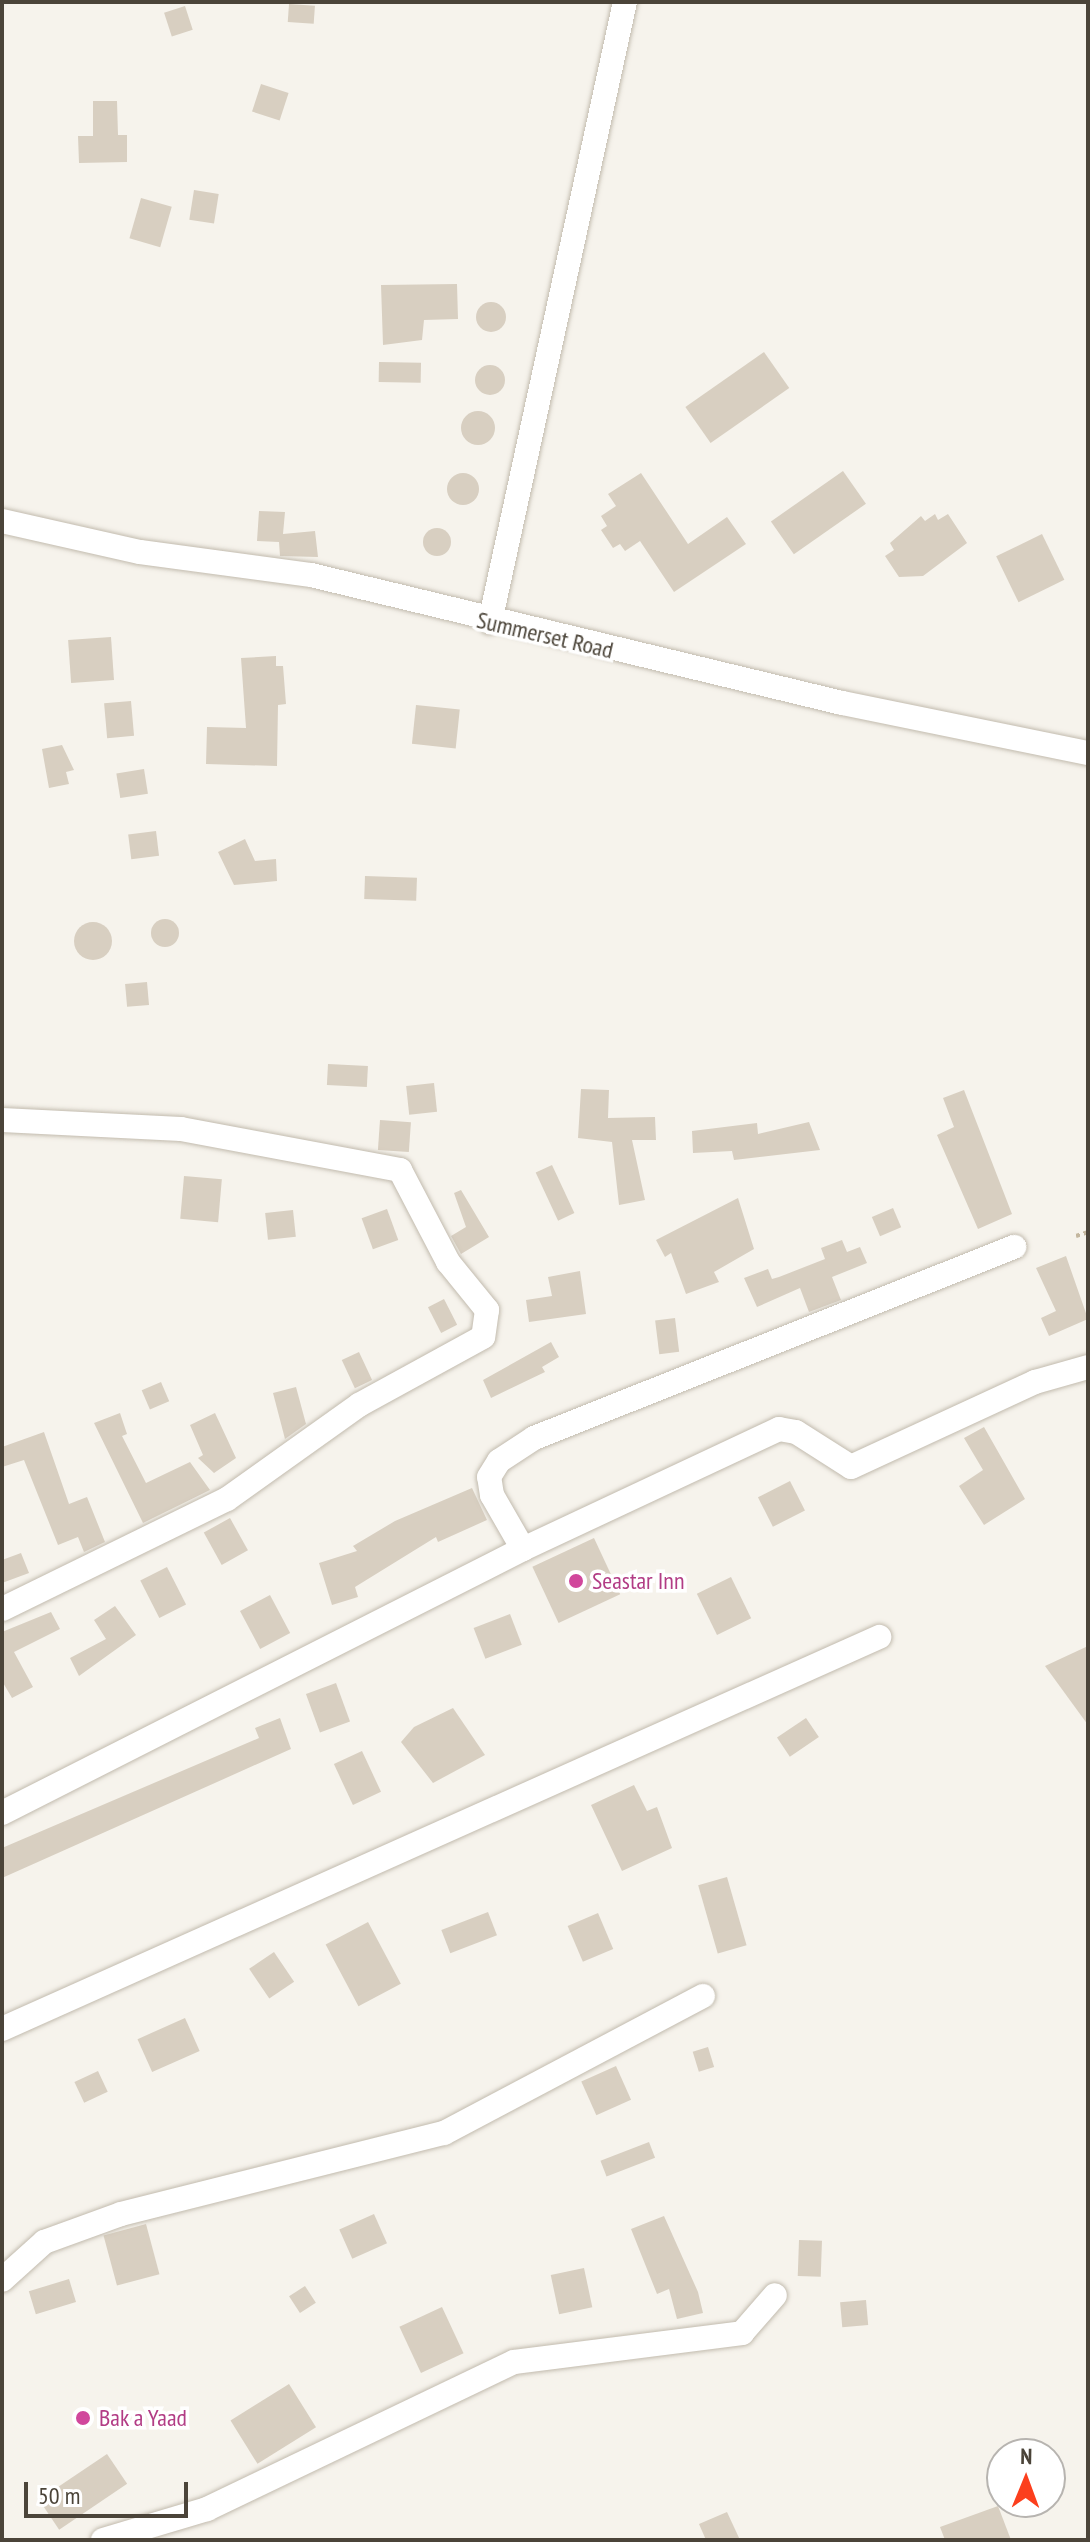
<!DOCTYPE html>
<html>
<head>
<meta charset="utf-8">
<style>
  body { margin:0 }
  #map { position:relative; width:1090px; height:2542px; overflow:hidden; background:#f6f3ec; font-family:"PT Sans Narrow",sans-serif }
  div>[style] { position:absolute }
  .building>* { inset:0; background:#d8cfc1; transform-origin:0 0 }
  .round { border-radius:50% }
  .path>* { height:4px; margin-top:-2px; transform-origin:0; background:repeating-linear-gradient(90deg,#c4b79f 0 4px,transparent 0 8px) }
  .roads { filter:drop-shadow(0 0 2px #c2bbae) drop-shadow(0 0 2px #c2bbae) }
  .street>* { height:24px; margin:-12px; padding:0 12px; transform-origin:12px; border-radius:12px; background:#fff }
  .dots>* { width:22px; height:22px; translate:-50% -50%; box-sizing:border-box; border:4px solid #fff; border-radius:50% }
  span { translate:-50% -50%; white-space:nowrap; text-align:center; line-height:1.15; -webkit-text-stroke:7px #fff; paint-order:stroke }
  .street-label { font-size:24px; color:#4b4439 }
  .hotel-label { font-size:24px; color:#b23c85 }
  .left { translate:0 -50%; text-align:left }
  .frame { position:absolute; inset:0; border:4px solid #4b4439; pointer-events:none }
  .north { position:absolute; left:986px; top:2438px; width:80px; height:80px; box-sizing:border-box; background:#fff; border:2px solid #b7b4b0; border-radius:50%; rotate:1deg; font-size:22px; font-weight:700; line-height:32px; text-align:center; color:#4b4439 }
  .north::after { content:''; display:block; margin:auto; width:28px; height:36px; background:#fc3f1d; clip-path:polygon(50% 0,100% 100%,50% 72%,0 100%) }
  .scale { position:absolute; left:24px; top:2482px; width:164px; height:36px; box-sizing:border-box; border:4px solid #4b4439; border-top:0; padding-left:10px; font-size:24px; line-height:28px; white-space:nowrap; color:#4b4439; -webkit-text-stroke:6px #fff; paint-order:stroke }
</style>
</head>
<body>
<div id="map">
  <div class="building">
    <i style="left:289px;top:4px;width:26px;height:18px;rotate:4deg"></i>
    <i style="left:185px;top:6px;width:25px;height:22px;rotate:72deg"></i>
    <i style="left:261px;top:84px;width:29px;height:29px;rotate:18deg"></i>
    <i style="clip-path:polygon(93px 101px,117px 101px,118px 135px,127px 135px,127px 162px,79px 163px,78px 136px,93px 136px)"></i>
    <i style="left:194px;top:190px;width:25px;height:30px;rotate:9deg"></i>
    <i style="left:141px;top:198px;width:32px;height:42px;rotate:16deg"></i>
    <i style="clip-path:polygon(457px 284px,458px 319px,424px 320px,422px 340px,383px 345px,381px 285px)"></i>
    <i class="round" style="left:476px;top:302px;width:30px;height:30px"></i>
    <i style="left:764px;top:352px;width:44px;height:96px;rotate:55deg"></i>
    <i style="left:379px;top:362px;width:42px;height:20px;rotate:1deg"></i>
    <i class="round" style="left:475px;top:365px;width:30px;height:30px"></i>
    <i class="round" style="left:461px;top:411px;width:34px;height:34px"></i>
    <i style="left:843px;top:471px;width:40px;height:88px;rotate:55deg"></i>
    <i class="round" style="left:447px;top:473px;width:32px;height:32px"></i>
    <i style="clip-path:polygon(641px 473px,688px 544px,727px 517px,746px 544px,674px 592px,640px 541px,625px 551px,620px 544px,613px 548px,601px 530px,607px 526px,601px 516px,616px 506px,608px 494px)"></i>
    <i style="clip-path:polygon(259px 511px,285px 512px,283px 534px,315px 531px,318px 557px,280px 556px,279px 542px,257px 541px)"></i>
    <i style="clip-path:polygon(935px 514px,938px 520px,948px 514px,967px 543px,923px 576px,899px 577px,885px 556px,894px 550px,890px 543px,921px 516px,925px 521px)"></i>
    <i class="round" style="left:423px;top:528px;width:28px;height:28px"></i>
    <i style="left:1042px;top:534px;width:51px;height:51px;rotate:64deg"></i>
    <i style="left:111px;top:637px;width:43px;height:43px;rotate:86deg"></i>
    <i style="clip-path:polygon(276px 656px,276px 666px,283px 666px,286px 704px,278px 705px,277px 766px,206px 764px,207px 727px,246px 728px,241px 658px)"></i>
    <i style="left:131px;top:701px;width:35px;height:27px;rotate:85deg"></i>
    <i style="left:416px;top:705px;width:44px;height:39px;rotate:6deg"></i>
    <i style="clip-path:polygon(62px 745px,74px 770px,66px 772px,69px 784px,49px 788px,42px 749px)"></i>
    <i style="left:144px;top:769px;width:25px;height:28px;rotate:81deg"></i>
    <i style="left:156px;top:831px;width:25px;height:28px;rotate:83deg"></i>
    <i style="clip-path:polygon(245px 839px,255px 861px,276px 859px,277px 881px,234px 885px,218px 852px)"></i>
    <i style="left:365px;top:876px;width:52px;height:23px;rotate:2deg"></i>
    <i class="round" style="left:151px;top:919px;width:28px;height:28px"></i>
    <i class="round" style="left:74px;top:922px;width:38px;height:38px"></i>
    <i style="left:147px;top:982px;width:23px;height:22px;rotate:85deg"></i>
    <i style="left:328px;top:1064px;width:40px;height:21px;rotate:3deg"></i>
    <i style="left:434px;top:1083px;width:29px;height:28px;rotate:84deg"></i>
    <i style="clip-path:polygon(581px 1089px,609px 1090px,608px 1118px,655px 1117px,656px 1140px,632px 1140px,645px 1200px,619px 1205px,612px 1142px,578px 1138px)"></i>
    <i style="clip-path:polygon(964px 1090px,1012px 1214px,978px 1229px,937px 1135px,954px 1127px,943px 1098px)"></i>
    <i style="left:380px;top:1120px;width:31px;height:30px;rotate:4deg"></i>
    <i style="clip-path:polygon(809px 1122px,820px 1150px,734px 1160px,732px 1151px,693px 1153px,692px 1131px,757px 1123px,758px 1134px)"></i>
    <i style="left:552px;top:1165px;width:53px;height:18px;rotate:65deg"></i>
    <i style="left:184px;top:1176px;width:38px;height:43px;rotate:5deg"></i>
    <i style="clip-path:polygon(461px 1190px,489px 1237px,461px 1254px,451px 1236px,466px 1227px,454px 1193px)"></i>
    <i style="clip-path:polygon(738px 1198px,754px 1249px,714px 1272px,719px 1282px,686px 1294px,671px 1253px,665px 1257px,656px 1240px)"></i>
    <i style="left:893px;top:1208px;width:21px;height:23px;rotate:67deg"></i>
    <i style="left:387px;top:1209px;width:33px;height:27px;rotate:70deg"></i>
    <i style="left:293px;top:1210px;width:27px;height:28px;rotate:84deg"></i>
    <i style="clip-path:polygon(842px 1240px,847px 1252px,860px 1247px,867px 1263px,832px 1277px,841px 1300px,809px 1312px,800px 1288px,757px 1307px,744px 1278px,768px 1269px,772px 1279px,779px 1277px,825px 1259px,821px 1248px)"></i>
    <i style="clip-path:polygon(1066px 1256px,1088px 1319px,1049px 1336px,1041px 1318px,1056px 1311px,1036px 1268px)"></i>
    <i style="clip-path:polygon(580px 1271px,586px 1314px,529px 1322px,526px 1300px,552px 1296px,548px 1277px)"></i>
    <i style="left:444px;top:1299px;width:29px;height:18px;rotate:63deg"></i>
    <i style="left:675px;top:1318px;width:34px;height:20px;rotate:83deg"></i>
    <i style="clip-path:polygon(551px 1342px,559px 1357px,542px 1367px,545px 1372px,491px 1398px,483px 1380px)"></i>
    <i style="left:359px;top:1352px;width:31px;height:19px;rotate:65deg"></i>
    <i style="left:161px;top:1382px;width:21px;height:21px;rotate:67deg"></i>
    <i style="clip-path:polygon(296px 1387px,306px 1424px,285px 1439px,273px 1393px)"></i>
    <i style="clip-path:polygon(120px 1413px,127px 1434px,122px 1436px,146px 1483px,190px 1462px,210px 1490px,143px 1523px,94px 1423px)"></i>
    <i style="clip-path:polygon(215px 1413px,236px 1458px,214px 1473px,198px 1458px,203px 1455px,190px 1425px)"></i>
    <i style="clip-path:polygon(984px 1427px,1025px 1499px,984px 1525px,959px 1486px,983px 1470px,964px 1438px)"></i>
    <i style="clip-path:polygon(44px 1432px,69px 1504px,87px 1497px,105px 1542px,84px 1552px,78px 1537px,58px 1545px,24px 1460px,2px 1467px,2px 1447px)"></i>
    <i style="left:790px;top:1481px;width:33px;height:36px;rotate:63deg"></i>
    <i style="clip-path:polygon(472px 1488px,487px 1520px,438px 1542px,436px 1537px,355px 1587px,358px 1597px,332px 1605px,319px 1563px,357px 1551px,353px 1546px,395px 1521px)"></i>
    <i style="left:230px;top:1518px;width:37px;height:30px;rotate:61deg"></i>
    <i style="left:594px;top:1538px;width:62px;height:68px;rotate:65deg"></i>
    <i style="clip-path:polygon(21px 1553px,29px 1573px,2px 1583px,2px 1560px)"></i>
    <i style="left:167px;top:1567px;width:42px;height:30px;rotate:63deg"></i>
    <i style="left:731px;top:1577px;width:46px;height:38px;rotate:64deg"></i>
    <i style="left:270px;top:1595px;width:43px;height:34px;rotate:62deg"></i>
    <i style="clip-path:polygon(115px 1606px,136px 1635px,79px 1676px,70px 1658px,106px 1639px,94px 1620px)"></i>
    <i style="clip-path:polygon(51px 1612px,60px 1629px,14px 1652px,33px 1687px,12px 1698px,2px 1681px,2px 1632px)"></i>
    <i style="left:510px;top:1614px;width:33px;height:39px;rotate:69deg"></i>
    <i style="clip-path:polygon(1088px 1646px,1088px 1725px,1045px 1666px)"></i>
    <i style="left:336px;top:1683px;width:41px;height:32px;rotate:70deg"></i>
    <i style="clip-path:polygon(453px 1708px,485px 1755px,433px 1783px,401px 1742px,414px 1727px)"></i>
    <i style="clip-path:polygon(280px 1718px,291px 1749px,2px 1878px,2px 1848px,259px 1738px,255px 1728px)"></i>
    <i style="left:806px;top:1718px;width:23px;height:35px;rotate:56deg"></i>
    <i style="left:362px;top:1751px;width:45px;height:31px;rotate:65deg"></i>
    <i style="clip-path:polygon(634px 1785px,647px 1811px,657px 1807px,672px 1848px,622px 1871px,591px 1805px)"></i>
    <i style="left:727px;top:1877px;width:71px;height:30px;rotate:74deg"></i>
    <i style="left:488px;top:1912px;width:25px;height:50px;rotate:69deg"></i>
    <i style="left:598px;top:1913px;width:39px;height:33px;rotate:67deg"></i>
    <i style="left:368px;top:1922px;width:70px;height:48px;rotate:62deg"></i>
    <i style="left:274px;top:1952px;width:36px;height:30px;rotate:56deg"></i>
    <i style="left:185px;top:2018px;width:36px;height:52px;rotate:66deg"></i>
    <i style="left:708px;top:2047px;width:21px;height:16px;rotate:73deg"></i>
    <i style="left:616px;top:2066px;width:37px;height:38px;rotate:66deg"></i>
    <i style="left:98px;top:2071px;width:23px;height:26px;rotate:65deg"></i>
    <i style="left:649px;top:2142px;width:17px;height:52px;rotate:69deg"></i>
    <i style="left:374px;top:2214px;width:32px;height:38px;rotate:66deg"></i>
    <i style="clip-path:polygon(664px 2216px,698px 2292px,703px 2313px,677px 2319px,669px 2289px,657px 2294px,631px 2229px)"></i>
    <i style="left:146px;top:2224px;width:52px;height:44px;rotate:75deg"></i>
    <i style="left:799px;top:2240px;width:23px;height:36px;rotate:2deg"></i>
    <i style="left:584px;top:2268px;width:40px;height:34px;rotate:78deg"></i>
    <i style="left:69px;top:2279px;width:24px;height:42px;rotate:73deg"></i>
    <i style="left:305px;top:2286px;width:20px;height:19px;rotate:57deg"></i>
    <i style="left:866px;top:2300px;width:25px;height:26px;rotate:85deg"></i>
    <i style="left:442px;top:2307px;width:51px;height:47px;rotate:65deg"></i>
    <i style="left:289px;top:2384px;width:51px;height:69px;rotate:58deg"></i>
    <i style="left:107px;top:2454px;width:36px;height:82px;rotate:56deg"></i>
    <i style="clip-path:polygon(998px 2506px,1011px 2540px,945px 2540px,940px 2527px)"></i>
    <i style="clip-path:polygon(727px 2512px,740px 2540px,706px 2540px,699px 2524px)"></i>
  </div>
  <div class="path">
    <i style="left:1076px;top:1236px;width:13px;rotate:-18deg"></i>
  </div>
  <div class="roads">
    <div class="street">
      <i style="left:2px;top:521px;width:141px;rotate:12.7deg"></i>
      <i style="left:140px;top:552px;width:173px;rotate:7.7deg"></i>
      <i style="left:311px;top:575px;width:546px;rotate:13.55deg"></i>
      <i style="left:842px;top:703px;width:251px;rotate:11.5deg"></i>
      <i style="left:490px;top:622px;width:635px;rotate:-77.72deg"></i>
      <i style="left:2px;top:1120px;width:179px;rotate:2.9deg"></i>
      <i style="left:181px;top:1129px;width:223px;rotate:10.6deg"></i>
      <i style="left:400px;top:1170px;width:104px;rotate:62.4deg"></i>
      <i style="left:448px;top:1262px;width:62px;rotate:50.9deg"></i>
      <i style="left:487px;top:1310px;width:27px;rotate:98deg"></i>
      <i style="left:483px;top:1337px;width:141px;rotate:151.3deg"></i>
      <i style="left:359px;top:1405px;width:162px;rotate:144.5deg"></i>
      <i style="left:227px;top:1499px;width:250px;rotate:153.9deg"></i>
      <i style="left:523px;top:1549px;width:62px;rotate:-119.9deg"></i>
      <i style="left:492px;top:1495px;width:18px;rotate:-99deg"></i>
      <i style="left:489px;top:1477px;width:19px;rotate:-58deg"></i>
      <i style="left:499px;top:1461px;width:42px;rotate:-33.3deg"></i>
      <i style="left:534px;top:1438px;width:517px;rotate:-21.7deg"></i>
      <i style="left:2px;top:1813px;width:584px;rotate:-26.87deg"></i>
      <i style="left:523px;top:1549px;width:283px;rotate:-25.1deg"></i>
      <i style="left:779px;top:1429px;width:17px;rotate:10deg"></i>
      <i style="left:796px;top:1432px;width:65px;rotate:32.5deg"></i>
      <i style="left:851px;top:1467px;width:203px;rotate:-24.8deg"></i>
      <i style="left:1035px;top:1382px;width:55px;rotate:-15.8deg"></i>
      <i style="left:2px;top:2029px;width:961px;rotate:-24.08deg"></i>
      <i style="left:2px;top:2280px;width:57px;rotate:-42.1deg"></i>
      <i style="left:44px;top:2242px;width:82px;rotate:-20deg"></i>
      <i style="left:121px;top:2214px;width:333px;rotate:-14.1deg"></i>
      <i style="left:444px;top:2133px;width:293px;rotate:-27.9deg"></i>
      <i style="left:103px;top:2540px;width:109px;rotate:-16.6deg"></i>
      <i style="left:207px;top:2509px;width:340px;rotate:-25.6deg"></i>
      <i style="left:514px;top:2362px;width:230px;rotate:-7.2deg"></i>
      <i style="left:742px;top:2333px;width:50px;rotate:-49deg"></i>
    </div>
  </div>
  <div class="dots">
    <i style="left:576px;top:1581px;background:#d1479c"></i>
    <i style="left:83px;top:2418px;background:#d1479c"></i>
  </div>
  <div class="street-label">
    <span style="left:545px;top:635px;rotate:13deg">Summerset Road</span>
  </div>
  <div class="hotel-label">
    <span class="left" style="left:592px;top:1581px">Seastar Inn</span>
    <span class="left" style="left:99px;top:2418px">Bak a Yaad</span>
  </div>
  <div class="frame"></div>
  <div class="north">N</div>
  <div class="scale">50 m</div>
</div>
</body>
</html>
